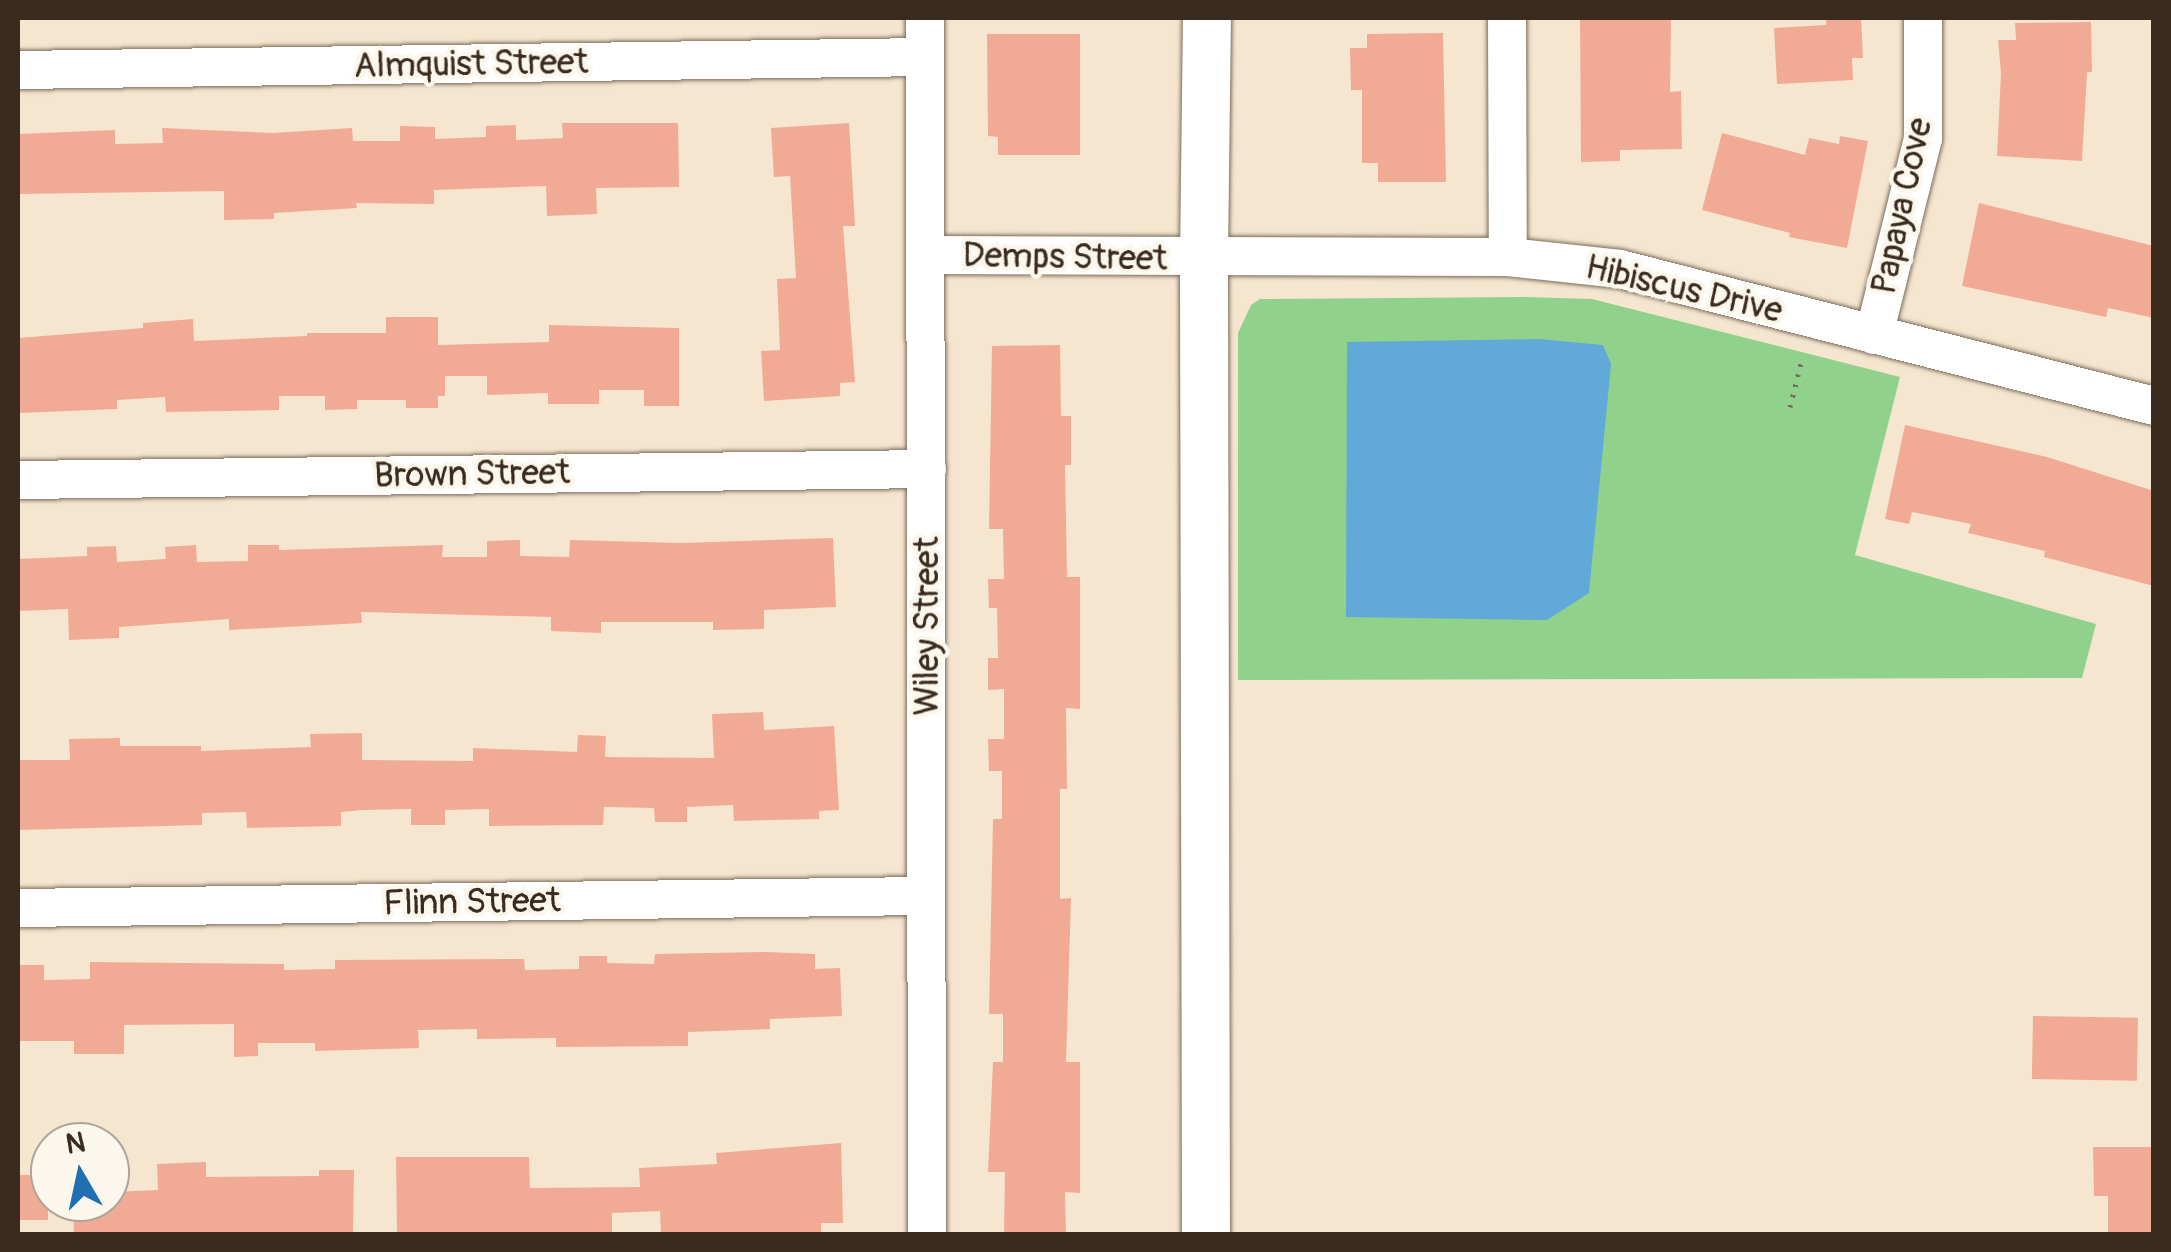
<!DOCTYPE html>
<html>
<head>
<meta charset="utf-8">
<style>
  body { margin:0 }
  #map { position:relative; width:2171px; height:1252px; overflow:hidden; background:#f6e6cf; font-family:Pangolin,sans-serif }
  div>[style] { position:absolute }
  .green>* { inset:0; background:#90d28b }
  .water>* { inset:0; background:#60a9d8 }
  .building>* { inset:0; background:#f1ab94; transform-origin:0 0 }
  .path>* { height:5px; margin-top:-2.5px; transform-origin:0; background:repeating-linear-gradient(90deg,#7c6c5c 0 2.5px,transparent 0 10.5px) }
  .roads { filter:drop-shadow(0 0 2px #7c6c5c) drop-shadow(0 0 2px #7c6c5c) }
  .minor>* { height:38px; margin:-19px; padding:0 19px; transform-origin:19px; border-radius:19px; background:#fff }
  .major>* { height:48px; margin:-24px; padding:0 24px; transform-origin:24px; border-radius:24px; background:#fff }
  span { translate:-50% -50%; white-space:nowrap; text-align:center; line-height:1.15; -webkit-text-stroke:9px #fbf7ec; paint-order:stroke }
  .street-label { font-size:35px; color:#3b2a1e }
  .frame { position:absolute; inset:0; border:20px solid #3b2a1e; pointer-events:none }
  .north { position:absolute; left:30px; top:1122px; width:100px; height:100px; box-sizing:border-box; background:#fbf7ec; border:2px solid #aea59a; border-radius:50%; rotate:351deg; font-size:28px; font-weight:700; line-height:40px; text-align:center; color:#3b2a1e }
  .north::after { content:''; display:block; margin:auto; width:35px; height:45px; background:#1f6fb2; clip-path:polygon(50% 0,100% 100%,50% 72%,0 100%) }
</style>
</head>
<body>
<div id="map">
  <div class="green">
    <i style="clip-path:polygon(1525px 297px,1592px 299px,1900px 377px,1855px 555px,2096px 624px,2082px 678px,1238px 680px,1238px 333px,1251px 305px,1260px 299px)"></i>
  </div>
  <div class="water">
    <i style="clip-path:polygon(1539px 339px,1603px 345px,1611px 364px,1589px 593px,1547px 620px,1346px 617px,1347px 342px)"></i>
  </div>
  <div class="building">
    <i style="clip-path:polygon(1580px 18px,1671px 20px,1670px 92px,1681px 91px,1682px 149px,1620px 150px,1620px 161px,1581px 162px)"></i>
    <i style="clip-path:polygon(1826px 18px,1861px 18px,1863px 58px,1852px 58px,1853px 80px,1777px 84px,1774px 28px,1826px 25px)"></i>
    <i style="clip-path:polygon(2091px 22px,2092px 72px,2087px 72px,2082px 161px,1997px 156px,2001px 73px,1998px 40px,2016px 40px,2015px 23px)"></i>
    <i style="clip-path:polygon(1443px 33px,1446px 182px,1378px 182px,1378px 163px,1362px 163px,1362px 90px,1351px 90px,1350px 48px,1367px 48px,1367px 34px)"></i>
    <i style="clip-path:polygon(987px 34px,1080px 34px,1080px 155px,998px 155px,998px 137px,988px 136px)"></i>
    <i style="clip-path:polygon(562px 123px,678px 123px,679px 187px,596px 188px,597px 214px,547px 216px,546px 186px,434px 190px,434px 204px,356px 203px,357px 208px,274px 213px,274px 219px,224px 220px,224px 191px,18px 194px,18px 134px,115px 130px,115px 144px,163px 143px,162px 128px,273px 133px,352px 128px,353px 141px,400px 141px,400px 126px,435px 127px,435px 139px,486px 137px,486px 126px,516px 125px,516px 140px,563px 138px)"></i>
    <i style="clip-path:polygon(849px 123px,855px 226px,843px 226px,855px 382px,840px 383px,840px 396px,764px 401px,761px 351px,780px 350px,777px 279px,796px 278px,790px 176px,774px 177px,771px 128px)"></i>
    <i style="clip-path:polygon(1722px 133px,1805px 155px,1809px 138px,1839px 144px,1840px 136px,1868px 141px,1847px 248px,1789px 237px,1790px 233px,1702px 210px)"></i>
    <i style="clip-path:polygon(1979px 203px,2154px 246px,2154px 318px,2108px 308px,2106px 317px,1962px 286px)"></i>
    <i style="clip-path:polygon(386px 317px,438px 317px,438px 345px,549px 342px,549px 325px,679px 328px,679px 406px,644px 406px,644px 390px,599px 390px,599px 404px,548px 404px,548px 393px,487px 395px,487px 376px,445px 376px,445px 396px,438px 396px,438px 408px,406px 408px,406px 400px,357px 400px,357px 409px,325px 410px,325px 396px,279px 396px,279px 410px,166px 412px,165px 397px,117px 400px,117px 409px,18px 413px,18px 338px,143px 328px,143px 323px,193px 319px,194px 341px,307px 336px,307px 333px,386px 333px)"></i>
    <i style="clip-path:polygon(1060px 345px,1061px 416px,1071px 416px,1071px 465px,1065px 465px,1067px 577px,1080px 577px,1080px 709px,1066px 708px,1067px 789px,1060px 789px,1060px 899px,1071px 898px,1066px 1062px,1080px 1062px,1080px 1193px,1065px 1192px,1066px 1234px,1004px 1234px,1005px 1172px,988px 1172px,993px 1062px,1003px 1062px,1003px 1014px,989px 1014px,993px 819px,1002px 819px,1002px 771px,989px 771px,988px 739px,1004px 739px,1004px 689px,988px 690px,988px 658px,998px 658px,997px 608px,989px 608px,988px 579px,1004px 579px,1003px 529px,989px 529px,992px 346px)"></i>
    <i style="clip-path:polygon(1905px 425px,2047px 457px,2154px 491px,2154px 586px,2044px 557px,2045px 551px,1968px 533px,1971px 524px,1912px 512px,1909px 524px,1885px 519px)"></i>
    <i style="clip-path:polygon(833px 538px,836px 607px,764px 610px,764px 629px,713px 630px,713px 622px,601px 622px,601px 633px,551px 631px,551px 617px,361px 612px,362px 623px,229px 630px,229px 619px,119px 627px,119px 638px,69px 640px,68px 609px,18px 611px,18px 559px,87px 556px,87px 547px,116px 546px,117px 562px,166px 559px,165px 547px,196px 545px,197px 562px,248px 561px,248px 545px,279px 545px,279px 550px,443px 545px,442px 557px,487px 557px,487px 541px,520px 540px,520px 556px,569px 557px,570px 540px,682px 543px)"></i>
    <i style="clip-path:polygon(763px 712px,764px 730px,834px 726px,839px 810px,819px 811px,819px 819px,734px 821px,733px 805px,687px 807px,687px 822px,655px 822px,654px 808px,604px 807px,603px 825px,489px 826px,489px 809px,445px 810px,445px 825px,411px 825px,411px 809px,362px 810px,341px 812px,341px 826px,247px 828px,246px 812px,202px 813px,202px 825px,18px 830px,18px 760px,70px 760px,69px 739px,120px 738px,120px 746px,201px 746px,201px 751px,311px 747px,310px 734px,362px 733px,362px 760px,473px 761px,473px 748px,577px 752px,578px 735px,606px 736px,605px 757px,714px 758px,712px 714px)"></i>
    <i style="clip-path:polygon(767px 952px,815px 954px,815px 969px,840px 968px,842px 1016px,770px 1019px,770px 1029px,688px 1032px,688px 1046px,556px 1047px,556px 1038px,477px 1039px,477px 1029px,418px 1030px,419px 1048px,315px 1051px,315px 1043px,258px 1043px,258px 1056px,234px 1057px,234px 1024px,124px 1025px,124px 1054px,74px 1054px,74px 1041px,18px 1041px,18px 965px,44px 965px,44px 980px,90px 979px,90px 962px,284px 964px,284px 970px,335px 969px,335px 960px,524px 959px,525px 970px,579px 969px,579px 956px,607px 956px,607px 963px,654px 964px,655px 954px)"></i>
    <i style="left:2033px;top:1016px;width:105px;height:63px;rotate:1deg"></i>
    <i style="clip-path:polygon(841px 1143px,843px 1223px,821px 1223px,821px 1234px,661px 1234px,660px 1211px,612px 1213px,612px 1234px,397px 1234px,396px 1157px,529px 1157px,530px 1188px,640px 1187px,639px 1168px,717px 1164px,716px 1153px)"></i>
    <i style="clip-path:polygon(2093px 1147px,2154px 1147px,2154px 1234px,2108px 1234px,2108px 1196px,2094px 1196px)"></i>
    <i style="clip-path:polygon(206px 1162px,206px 1177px,319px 1176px,319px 1170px,354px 1170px,353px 1234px,74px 1234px,73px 1202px,110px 1202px,110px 1192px,158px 1190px,157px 1164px)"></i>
    <i style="left:18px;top:1175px;width:30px;height:45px"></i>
  </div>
  <div class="path">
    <i style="left:1790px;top:407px;width:49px;rotate:-76deg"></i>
  </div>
  <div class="roads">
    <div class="minor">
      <i style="left:925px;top:18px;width:1216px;rotate:89.91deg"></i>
      <i style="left:1507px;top:18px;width:239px;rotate:89.8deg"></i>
      <i style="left:18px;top:70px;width:907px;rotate:-0.82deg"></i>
      <i style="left:926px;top:255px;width:582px;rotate:0.2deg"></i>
      <i style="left:1508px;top:257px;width:113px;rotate:6.1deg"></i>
      <i style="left:1620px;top:269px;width:551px;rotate:14.39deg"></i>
      <i style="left:1874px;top:335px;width:202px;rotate:-76deg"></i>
      <i style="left:1923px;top:139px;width:121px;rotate:-90deg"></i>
      <i style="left:18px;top:480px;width:909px;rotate:-0.69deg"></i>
      <i style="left:18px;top:908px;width:908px;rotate:-0.76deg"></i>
    </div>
    <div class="major">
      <i style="left:1206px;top:1234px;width:976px;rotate:-90.12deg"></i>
      <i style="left:1204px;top:258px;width:240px;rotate:-89.3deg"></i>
    </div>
  </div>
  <div class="street-label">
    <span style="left:471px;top:64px;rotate:-1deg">Almquist Street</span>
    <span style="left:1902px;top:206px;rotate:-78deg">Papaya Cove</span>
    <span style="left:1065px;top:257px;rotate:1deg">Demps Street</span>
    <span style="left:1684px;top:289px;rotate:13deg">Hibiscus Drive</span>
    <span style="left:472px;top:474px;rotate:-1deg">Brown Street</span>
    <span style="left:927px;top:626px;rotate:-90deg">Wiley Street</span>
    <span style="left:472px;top:902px;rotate:-1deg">Flinn Street</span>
  </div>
  <div class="frame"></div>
  <div class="north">N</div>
</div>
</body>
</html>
